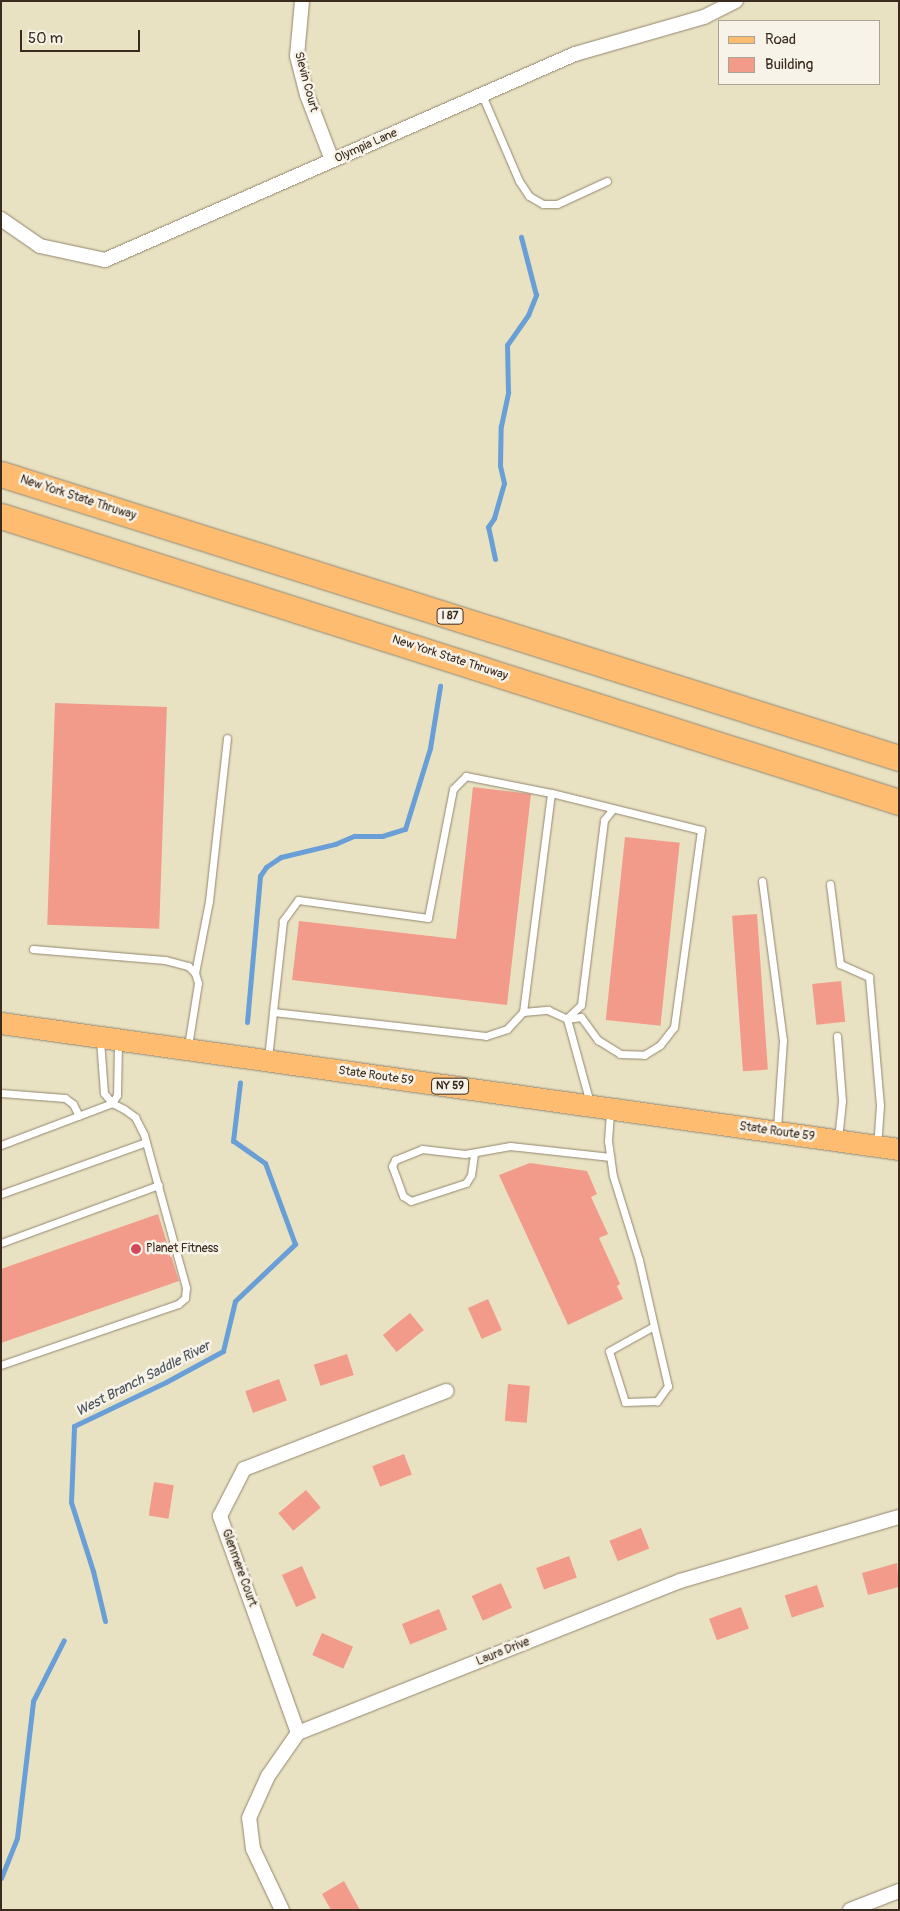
<!DOCTYPE html>
<html>
<head>
<meta charset="utf-8">
<style>
  body { margin:0 }
  #map { position:relative; width:900px; height:1911px; overflow:hidden; background:#e9e2c2; font-family:Pangolin,sans-serif }
  div>[style] { position:absolute }
  .stream>* { height:5px; margin:-2.5px; padding:0 2.5px; transform-origin:2.5px; border-radius:2.5px; background:#699fd6 }
  .building>* { inset:0; background:#f29b8b; transform-origin:0 0 }
  .roads { filter:drop-shadow(0 0 1px #928670) drop-shadow(0 0 1px #928670) }
  .lane>* { height:7px; margin:-3.5px; padding:0 3.5px; transform-origin:3.5px; border-radius:3.5px; background:#fff }
  .street>* { height:14px; margin:-7px; padding:0 7px; transform-origin:7px; border-radius:7px; background:#fff }
  .primary>* { height:21px; margin:-10.5px; padding:0 10.5px; transform-origin:10.5px; border-radius:10.5px; background:#fdbc70 }
  .highway>* { height:25px; margin:-12.5px; padding:0 12.5px; transform-origin:12.5px; border-radius:12.5px; background:#fdbc70 }
  .dots>* { width:14px; height:14px; translate:-50% -50%; box-sizing:border-box; border:2px solid #f7f3e8; border-radius:50% }
  span { translate:-50% -50%; white-space:nowrap; text-align:center; line-height:1.15; -webkit-text-stroke:5px #f7f3e8; paint-order:stroke }
  .shield-label span { padding:1px 4px; background:#f7f3e8; border:1px solid; border-radius:4px; -webkit-text-stroke-width:0 }
  .shield-label { font-size:11px; color:#3b2a1e; font-weight:700 }
  .street-label { font-size:12px; color:#3b2a1e }
  .poi-label { font-size:12px; color:#3b2a1e }
  .left { translate:0 -50%; text-align:left }
  .water-label { font-size:14px; color:#4b535e; font-style:italic }
  .frame { position:absolute; inset:0; border:2px solid #3b2a1e; pointer-events:none }
  .legend { position:absolute; left:718px; top:20px; width:162px; height:65px; box-sizing:border-box; background:#f7f3e8; border:1px solid #aca397; margin:0; padding:6px 9px; list-style:none; font-size:15px; color:#3b2a1e }
  .legend li { display:flex; align-items:center; gap:10px; height:25px }
  .legend b { width:25px; border:1px solid #aca397 }
  .scale { position:absolute; left:20px; top:30px; width:120px; height:22px; box-sizing:border-box; border:2px solid #3b2a1e; border-top:0; padding-left:6px; font-size:15px; line-height:18px; white-space:nowrap; color:#3b2a1e; -webkit-text-stroke:4px #f7f3e8; paint-order:stroke }
</style>
</head>
<body>
<div id="map">
  <div class="stream">
    <i style="left:495px;top:559px;width:33px;rotate:-102deg"></i>
    <i style="left:488px;top:527px;width:11px;rotate:-56deg"></i>
    <i style="left:494px;top:518px;width:36px;rotate:-74deg"></i>
    <i style="left:504px;top:483px;width:18px;rotate:-103deg"></i>
    <i style="left:500px;top:465px;width:39px;rotate:-89deg"></i>
    <i style="left:501px;top:426px;width:35px;rotate:-78deg"></i>
    <i style="left:508px;top:392px;width:47px;rotate:-91.2deg"></i>
    <i style="left:507px;top:345px;width:37px;rotate:-55deg"></i>
    <i style="left:528px;top:315px;width:22px;rotate:-68deg"></i>
    <i style="left:536px;top:295px;width:60px;rotate:-104.5deg"></i>
    <i style="left:247px;top:1022px;width:147px;rotate:-84.9deg"></i>
    <i style="left:260px;top:876px;width:11px;rotate:-56deg"></i>
    <i style="left:266px;top:867px;width:18px;rotate:-34deg"></i>
    <i style="left:281px;top:857px;width:56px;rotate:-13.5deg"></i>
    <i style="left:335px;top:844px;width:21px;rotate:-23deg"></i>
    <i style="left:354px;top:836px;width:28px"></i>
    <i style="left:382px;top:836px;width:24px;rotate:-17deg"></i>
    <i style="left:405px;top:829px;width:85px;rotate:-72.8deg"></i>
    <i style="left:430px;top:748px;width:63px;rotate:-80.8deg"></i>
    <i style="left:105px;top:1621px;width:51px;rotate:-103.5deg"></i>
    <i style="left:93px;top:1571px;width:72px;rotate:-107.7deg"></i>
    <i style="left:71px;top:1502px;width:76px;rotate:-87.7deg"></i>
    <i style="left:74px;top:1426px;width:102px;rotate:-25.6deg"></i>
    <i style="left:166px;top:1382px;width:65px;rotate:-28.5deg"></i>
    <i style="left:223px;top:1351px;width:51px;rotate:-76.5deg"></i>
    <i style="left:235px;top:1301px;width:83px;rotate:-43.5deg"></i>
    <i style="left:295px;top:1244px;width:86px;rotate:-110.3deg"></i>
    <i style="left:265px;top:1163px;width:39px;rotate:-145deg"></i>
    <i style="left:233px;top:1141px;width:59px;rotate:-83.2deg"></i>
    <i style="left:1px;top:1878px;width:43px;rotate:-68.2deg"></i>
    <i style="left:17px;top:1838px;width:138px;rotate:-83.3deg"></i>
    <i style="left:33px;top:1701px;width:68px;rotate:-63.1deg"></i>
  </div>
  <div class="building">
    <i style="left:55px;top:703px;width:112px;height:222px;rotate:2deg"></i>
    <i style="clip-path:polygon(473px 787px,531px 794px,507px 1005px,292px 980px,299px 921px,456px 939px)"></i>
    <i style="left:625px;top:837px;width:55px;height:184px;rotate:6deg"></i>
    <i style="left:757px;top:914px;width:156px;height:25px;rotate:86deg"></i>
    <i style="left:841px;top:981px;width:41px;height:29px;rotate:84deg"></i>
    <i style="clip-path:polygon(530px 1163px,587px 1171px,597px 1194px,591px 1197px,608px 1234px,599px 1238px,620px 1284px,617px 1286px,623px 1299px,568px 1325px,499px 1175px)"></i>
    <i style="clip-path:polygon(158px 1214px,179px 1281px,1px 1343px,1px 1269px)"></i>
    <i style="left:488px;top:1299px;width:34px;height:22px;rotate:66deg"></i>
    <i style="left:410px;top:1313px;width:22px;height:35px;rotate:51deg"></i>
    <i style="left:347px;top:1354px;width:22px;height:35px;rotate:72deg"></i>
    <i style="left:279px;top:1379px;width:23px;height:36px;rotate:70deg"></i>
    <i style="left:508px;top:1384px;width:22px;height:37px;rotate:5deg"></i>
    <i style="left:404px;top:1454px;width:22px;height:34px;rotate:69deg"></i>
    <i style="left:154px;top:1482px;width:20px;height:34px;rotate:9deg"></i>
    <i style="left:306px;top:1490px;width:23px;height:36px;rotate:50deg"></i>
    <i style="left:641px;top:1528px;width:22px;height:34px;rotate:68deg"></i>
    <i style="left:569px;top:1556px;width:23px;height:35px;rotate:70deg"></i>
    <i style="clip-path:polygon(897px 1563px,899px 1587px,868px 1595px,862px 1573px)"></i>
    <i style="left:302px;top:1566px;width:35px;height:22px;rotate:66deg"></i>
    <i style="left:501px;top:1583px;width:27px;height:32px;rotate:66deg"></i>
    <i style="left:817px;top:1585px;width:23px;height:34px;rotate:72deg"></i>
    <i style="left:741px;top:1607px;width:23px;height:34px;rotate:70deg"></i>
    <i style="left:439px;top:1609px;width:22px;height:40px;rotate:68deg"></i>
    <i style="left:322px;top:1633px;width:34px;height:24px;rotate:24deg"></i>
    <i style="clip-path:polygon(344px 1881px,360px 1910px,331px 1910px,322px 1894px)"></i>
  </div>
  <div class="roads">
    <div class="lane">
      <i style="left:482px;top:95px;width:94px;rotate:66.7deg"></i>
      <i style="left:519px;top:181px;width:18px;rotate:56deg"></i>
      <i style="left:529px;top:196px;width:16px;rotate:30deg"></i>
      <i style="left:543px;top:204px;width:14px"></i>
      <i style="left:557px;top:204px;width:55px;rotate:-24.7deg"></i>
      <i style="left:762px;top:881px;width:160px;rotate:82.5deg"></i>
      <i style="left:783px;top:1040px;width:89px;rotate:93.9deg"></i>
      <i style="left:830px;top:884px;width:81px;rotate:82.9deg"></i>
      <i style="left:840px;top:964px;width:32px;rotate:24deg"></i>
      <i style="left:869px;top:977px;width:128px;rotate:85.1deg"></i>
      <i style="left:880px;top:1105px;width:39px;rotate:94deg"></i>
      <i style="left:33px;top:949px;width:132px;rotate:4.8deg"></i>
      <i style="left:165px;top:960px;width:24px;rotate:15deg"></i>
      <i style="left:188px;top:966px;width:10px;rotate:45deg"></i>
      <i style="left:195px;top:973px;width:10px;rotate:73deg"></i>
      <i style="left:198px;top:983px;width:64px;rotate:99deg"></i>
      <i style="left:195px;top:973px;width:73px;rotate:-79deg"></i>
      <i style="left:209px;top:901px;width:164px;rotate:-83.7deg"></i>
      <i style="left:523px;top:1012px;width:221px;rotate:-82.7deg"></i>
      <i style="left:567px;top:1018px;width:19px;rotate:-43deg"></i>
      <i style="left:581px;top:1005px;width:186px;rotate:-82.9deg"></i>
      <i style="left:604px;top:820px;width:13px;rotate:-51deg"></i>
      <i style="left:567px;top:1019px;width:87px;rotate:74.7deg"></i>
      <i style="left:837px;top:1036px;width:65px;rotate:85.6deg"></i>
      <i style="left:842px;top:1101px;width:37px;rotate:96deg"></i>
      <i style="left:100px;top:1040px;width:53px;rotate:85.7deg"></i>
      <i style="left:104px;top:1093px;width:13px;rotate:51deg"></i>
      <i style="left:112px;top:1103px;width:9px;rotate:-58deg"></i>
      <i style="left:117px;top:1095px;width:53px;rotate:-88.9deg"></i>
      <i style="left:268px;top:1058px;width:46px;rotate:-83.8deg"></i>
      <i style="left:273px;top:1012px;width:214px;rotate:6.4deg"></i>
      <i style="left:486px;top:1036px;width:22px;rotate:-18deg"></i>
      <i style="left:507px;top:1029px;width:23px;rotate:-47deg"></i>
      <i style="left:523px;top:1012px;width:25px;rotate:-5deg"></i>
      <i style="left:548px;top:1010px;width:21px;rotate:25deg"></i>
      <i style="left:567px;top:1019px;width:14px;rotate:-8deg"></i>
      <i style="left:581px;top:1017px;width:29px;rotate:54deg"></i>
      <i style="left:598px;top:1040px;width:26px;rotate:32deg"></i>
      <i style="left:620px;top:1054px;width:24px;rotate:2deg"></i>
      <i style="left:644px;top:1055px;width:19px;rotate:-32deg"></i>
      <i style="left:660px;top:1045px;width:23px;rotate:-52deg"></i>
      <i style="left:674px;top:1027px;width:199px;rotate:-82.2deg"></i>
      <i style="left:701px;top:830px;width:154px;rotate:-166.1deg"></i>
      <i style="left:551px;top:793px;width:87px;rotate:-168.7deg"></i>
      <i style="left:466px;top:776px;width:18px;rotate:135deg"></i>
      <i style="left:453px;top:789px;width:131px;rotate:101deg"></i>
      <i style="left:428px;top:918px;width:131px;rotate:-172.1deg"></i>
      <i style="left:298px;top:900px;width:26px;rotate:126deg"></i>
      <i style="left:283px;top:921px;width:92px;rotate:96.3deg"></i>
      <i style="left:1px;top:1093px;width:64px;rotate:4.5deg"></i>
      <i style="left:65px;top:1098px;width:10px;rotate:37deg"></i>
      <i style="left:73px;top:1104px;width:13px;rotate:63deg"></i>
      <i style="left:610px;top:1112px;width:29px;rotate:94deg"></i>
      <i style="left:608px;top:1141px;width:35px;rotate:82deg"></i>
      <i style="left:613px;top:1176px;width:88px;rotate:72.8deg"></i>
      <i style="left:639px;top:1260px;width:68px;rotate:77.2deg"></i>
      <i style="left:654px;top:1326px;width:62px;rotate:76.9deg"></i>
      <i style="left:668px;top:1386px;width:19px;rotate:126deg"></i>
      <i style="left:657px;top:1401px;width:32px;rotate:178deg"></i>
      <i style="left:625px;top:1402px;width:53px;rotate:-107.4deg"></i>
      <i style="left:609px;top:1351px;width:51px;rotate:-29.1deg"></i>
      <i style="left:1px;top:1145px;width:119px;rotate:-20.7deg"></i>
      <i style="left:112px;top:1103px;width:13px;rotate:27deg"></i>
      <i style="left:124px;top:1109px;width:14px;rotate:36deg"></i>
      <i style="left:135px;top:1117px;width:20px;rotate:63deg"></i>
      <i style="left:144px;top:1135px;width:159px;rotate:74.6deg"></i>
      <i style="left:186px;top:1288px;width:10px;rotate:96deg"></i>
      <i style="left:185px;top:1298px;width:9px;rotate:139deg"></i>
      <i style="left:178px;top:1304px;width:187px;rotate:161deg"></i>
      <i style="left:474px;top:1154px;width:21px;rotate:98deg"></i>
      <i style="left:471px;top:1175px;width:9px;rotate:122deg"></i>
      <i style="left:466px;top:1183px;width:58px;rotate:161.9deg"></i>
      <i style="left:411px;top:1201px;width:9px;rotate:-148deg"></i>
      <i style="left:403px;top:1196px;width:32px;rotate:-110deg"></i>
      <i style="left:392px;top:1166px;width:7px;rotate:-63deg"></i>
      <i style="left:395px;top:1160px;width:29px;rotate:-22deg"></i>
      <i style="left:422px;top:1149px;width:43px;rotate:6.6deg"></i>
      <i style="left:465px;top:1154px;width:46px;rotate:-10.1deg"></i>
      <i style="left:510px;top:1146px;width:101px;rotate:6.3deg"></i>
      <i style="left:1px;top:1194px;width:154px;rotate:-19.7deg"></i>
      <i style="left:1px;top:1243px;width:168px;rotate:-20.2deg"></i>
    </div>
    <div class="street">
      <i style="left:302px;top:1px;width:55px;rotate:95.2deg"></i>
      <i style="left:297px;top:56px;width:40px;rotate:75.6deg"></i>
      <i style="left:307px;top:95px;width:70px;rotate:69deg"></i>
      <i style="left:1px;top:219px;width:47px;rotate:34.7deg"></i>
      <i style="left:40px;top:246px;width:66px;rotate:12.2deg"></i>
      <i style="left:105px;top:260px;width:513px;rotate:-23.67deg"></i>
      <i style="left:575px;top:54px;width:134px;rotate:-16deg"></i>
      <i style="left:704px;top:17px;width:36px;rotate:-27deg"></i>
      <i style="left:298px;top:1733px;width:231px;rotate:-109.8deg"></i>
      <i style="left:220px;top:1516px;width:53px;rotate:-62.9deg"></i>
      <i style="left:244px;top:1469px;width:217px;rotate:-21.1deg"></i>
      <i style="left:282px;top:1910px;width:68px;rotate:-115.4deg"></i>
      <i style="left:253px;top:1849px;width:31px;rotate:-97deg"></i>
      <i style="left:249px;top:1818px;width:46px;rotate:-65.7deg"></i>
      <i style="left:268px;top:1776px;width:52px;rotate:-55.1deg"></i>
      <i style="left:298px;top:1733px;width:411px;rotate:-21.7deg"></i>
      <i style="left:680px;top:1581px;width:228px;rotate:-16.3deg"></i>
      <i style="left:850px;top:1910px;width:53px;rotate:-21.2deg"></i>
    </div>
    <div class="primary">
      <i style="left:1px;top:1023px;width:907px;rotate:7.99deg"></i>
    </div>
    <div class="highway">
      <i style="left:1px;top:474px;width:942px;rotate:17.55deg"></i>
      <i style="left:1px;top:516px;width:942px;rotate:17.67deg"></i>
    </div>
  </div>
  <div class="dots">
    <i style="left:136px;top:1249px;background:#d1495b"></i>
  </div>
  <div class="shield-label">
    <span style="left:450px;top:616px">I 87</span>
    <span style="left:450px;top:1086px">NY 59</span>
  </div>
  <div class="street-label">
    <span style="left:306px;top:82px;rotate:75deg">Slevin Court</span>
    <span style="left:366px;top:146px;rotate:-24deg">Olympia Lane</span>
    <span style="left:78px;top:498px;rotate:18deg">New York State Thruway</span>
    <span style="left:450px;top:658px;rotate:18deg">New York State Thruway</span>
    <span style="left:376px;top:1076px;rotate:8deg">State Route 59</span>
    <span style="left:777px;top:1132px;rotate:8deg">State Route 59</span>
    <span style="left:239px;top:1568px;rotate:70deg">Glenmere Court</span>
    <span style="left:503px;top:1652px;rotate:-22deg">Laura Drive</span>
  </div>
  <div class="poi-label">
    <span class="left" style="left:146px;top:1249px">Planet Fitness</span>
  </div>
  <div class="water-label">
    <span style="left:143px;top:1379px;rotate:-27deg">West Branch Saddle River</span>
  </div>
  <div class="frame"></div>
  <ul class="legend">
  <li><b style="height:6px;background:#fdbc70"></b>Road</li>
  <li><b style="height:14px;background:#f29b8b"></b>Building</li>
  </ul>
  <div class="scale">50 m</div>
</div>
</body>
</html>
